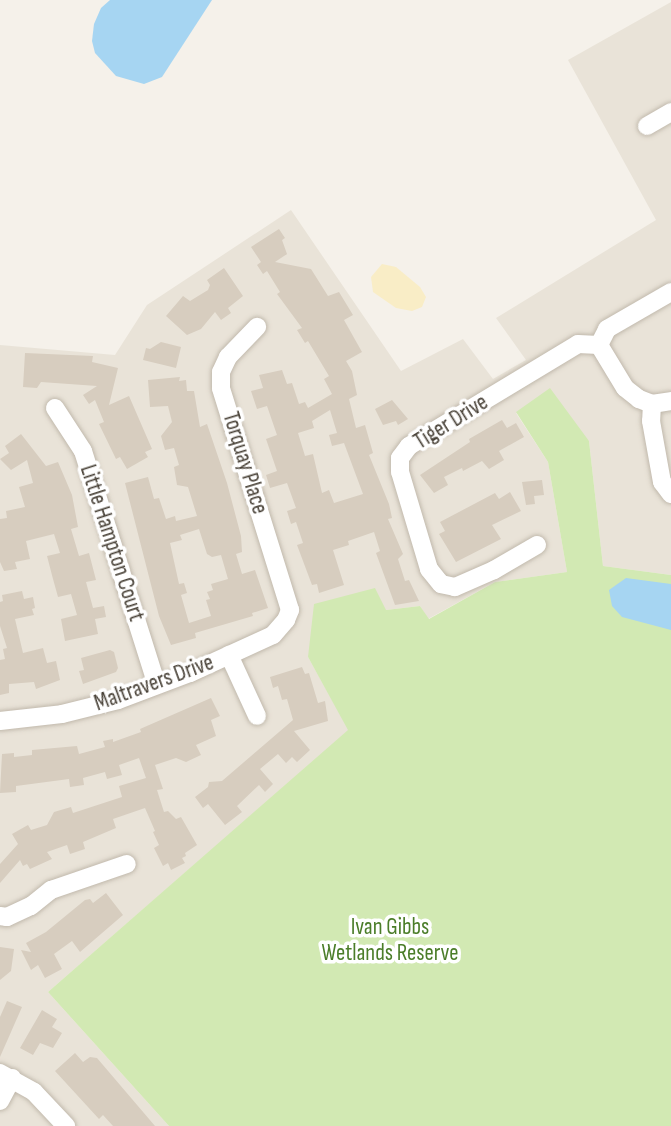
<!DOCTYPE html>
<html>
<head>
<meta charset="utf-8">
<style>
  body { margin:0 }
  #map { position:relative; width:671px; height:1126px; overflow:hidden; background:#f5f1ea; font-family:"Sofia Sans Condensed",sans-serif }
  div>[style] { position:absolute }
  .residential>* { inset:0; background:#e9e3d8 }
  .green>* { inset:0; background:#d2e9b3 }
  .sand>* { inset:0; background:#f9edc6 }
  .water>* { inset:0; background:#a6d5f2 }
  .building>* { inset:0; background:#d7cdbf }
  .roads { filter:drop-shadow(0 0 2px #c1b9ac) drop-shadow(0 0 2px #c1b9ac) }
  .minor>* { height:18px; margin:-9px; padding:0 9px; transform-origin:9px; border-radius:9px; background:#fff }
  span { translate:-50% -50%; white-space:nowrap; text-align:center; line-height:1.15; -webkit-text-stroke:7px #fff; paint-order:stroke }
  .street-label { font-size:23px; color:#494238 }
  .park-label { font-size:23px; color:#4b7d29 }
</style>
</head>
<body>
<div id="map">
  <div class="residential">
    <i style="clip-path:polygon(671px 2px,671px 575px,603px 566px,589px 441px,516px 413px,548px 462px,567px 572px,495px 582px,428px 619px,420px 606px,386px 610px,308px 657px,349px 730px,48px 992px,169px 1126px,0 1126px,0 345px,115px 355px,147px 305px,291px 210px,401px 371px,463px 339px,493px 379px,526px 360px,496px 318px,656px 220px,568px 60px)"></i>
  </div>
  <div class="green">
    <i style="clip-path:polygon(550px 388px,589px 441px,603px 566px,671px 575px,671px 1126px,169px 1126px,48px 992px,348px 730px,308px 657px,314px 604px,375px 588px,386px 610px,420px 606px,429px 619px,495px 582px,567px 572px,548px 462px,516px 412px)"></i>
  </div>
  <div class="sand">
    <i style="clip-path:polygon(382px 264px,396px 267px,420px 287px,426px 297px,422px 307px,412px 311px,396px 308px,373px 292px,371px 277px)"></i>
  </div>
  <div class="water">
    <i style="clip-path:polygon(110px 0,212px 0,162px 77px,144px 84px,116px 76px,95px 53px,92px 41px,94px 24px,101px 8px)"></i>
    <i style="clip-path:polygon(626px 578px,671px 584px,671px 630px,622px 617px,612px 606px,609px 590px)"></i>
  </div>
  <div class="building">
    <i style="clip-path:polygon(evenodd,279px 229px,285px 238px,282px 240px,287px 254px,275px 262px,311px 269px,328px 296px,339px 292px,353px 315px,344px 320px,362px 352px,346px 361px,352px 371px,357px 395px,349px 399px,356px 428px,365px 425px,373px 453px,369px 455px,389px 504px,392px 518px,388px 519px,403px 554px,398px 559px,405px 581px,409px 580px,419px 601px,395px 605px,376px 553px,380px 551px,374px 532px,348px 541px,349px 545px,333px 550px,344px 585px,319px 593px,317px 584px,312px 585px,297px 545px,303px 543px,296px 522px,291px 524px,287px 511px,296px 508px,287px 483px,270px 488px,266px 475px,277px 471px,266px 439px,277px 435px,267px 406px,257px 409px,251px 391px,263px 388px,259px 375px,282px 370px,287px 384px,292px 383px,299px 404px,305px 402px,308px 408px,332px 394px,324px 379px,329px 376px,308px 341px,305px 343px,297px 330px,302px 328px,277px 294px,280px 292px,267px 271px,263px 274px,257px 265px,261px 262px,251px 247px,279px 229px,330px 410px,337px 433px,329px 435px,332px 446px,344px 443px,363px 494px,334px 503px,329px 490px,322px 493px,313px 454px,305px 456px,298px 433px,314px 428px,312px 421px,330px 410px)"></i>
    <i style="clip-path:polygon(224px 268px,243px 296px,228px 308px,231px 313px,221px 320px,215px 312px,201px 329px,187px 335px,166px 316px,183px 296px,190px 301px,208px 290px,210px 285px,207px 280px)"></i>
    <i style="clip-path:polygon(161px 342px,181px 347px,176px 368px,143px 360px,146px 348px,150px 349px)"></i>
    <i style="clip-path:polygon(25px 353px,93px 356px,92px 362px,118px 368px,109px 405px,129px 396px,152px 449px,145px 452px,148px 457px,127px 469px,120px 457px,116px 459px,99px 424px,104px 422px,95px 400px,89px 404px,83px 395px,97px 386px,41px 382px,37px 388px,23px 387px)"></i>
    <i style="clip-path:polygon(evenodd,180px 377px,179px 381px,186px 380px,187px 391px,194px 391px,200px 427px,207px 424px,227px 483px,241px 536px,242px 552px,236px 554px,242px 574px,255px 570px,268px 608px,252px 613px,253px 616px,195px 633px,196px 638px,171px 645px,159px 616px,125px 483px,148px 477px,154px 499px,159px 498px,166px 519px,175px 516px,176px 521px,197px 516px,188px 487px,177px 485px,174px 467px,179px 465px,174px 448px,165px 450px,161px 436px,172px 422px,168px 406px,150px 407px,148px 380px,180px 377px,199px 529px,207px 554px,212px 557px,221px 555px,228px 579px,211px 584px,213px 590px,207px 592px,210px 599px,206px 600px,211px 616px,189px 623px,181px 595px,187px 593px,184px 583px,179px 584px,170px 543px,182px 540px,180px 535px,199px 529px)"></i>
    <i style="clip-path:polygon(392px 400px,408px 419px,398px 425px,396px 421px,383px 425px,375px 409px)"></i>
    <i style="clip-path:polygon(502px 420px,507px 428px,516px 423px,524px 437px,499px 451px,504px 460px,489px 469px,482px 461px,463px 471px,462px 468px,444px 477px,448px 485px,434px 493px,420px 475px,470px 442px,469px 439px)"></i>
    <i style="clip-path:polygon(21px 434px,46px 466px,58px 462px,72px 495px,78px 527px,71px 529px,79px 556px,89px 553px,96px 580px,86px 582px,93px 608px,104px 606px,106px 617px,95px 619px,98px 634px,65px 641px,61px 619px,77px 615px,71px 594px,58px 597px,53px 579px,47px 556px,60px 553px,54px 534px,26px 541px,30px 559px,15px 562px,17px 569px,4px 571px,0 562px,0 519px,7px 518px,6px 511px,25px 507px,19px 487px,33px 483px,27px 460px,11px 470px,0 459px,9px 453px,5px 446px)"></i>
    <i style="clip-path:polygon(542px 480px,544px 495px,534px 496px,535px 504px,526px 505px,522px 482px)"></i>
    <i style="clip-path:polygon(510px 492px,521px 511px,492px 525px,501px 539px,456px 562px,439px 534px,445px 531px,440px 522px,495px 493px,499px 499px)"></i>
    <i style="clip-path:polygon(22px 591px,24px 599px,33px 597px,35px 608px,32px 609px,34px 615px,15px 619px,23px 653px,43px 648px,47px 663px,56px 661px,60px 680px,36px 689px,34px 682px,9px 684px,9px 693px,0 695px,0 660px,5px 659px,3px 649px,7px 648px,0 626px,0 602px,3px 601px,2px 595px)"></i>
    <i style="clip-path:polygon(110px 650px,114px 652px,118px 668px,116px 672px,83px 684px,79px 671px,84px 670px,81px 658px)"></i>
    <i style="clip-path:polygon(302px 667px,305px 674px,309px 673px,318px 703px,325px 701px,328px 721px,294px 731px,310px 750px,297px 762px,292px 757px,286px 763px,278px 754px,260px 769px,273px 784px,265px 792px,259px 785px,237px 806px,242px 812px,225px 825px,208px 804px,203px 808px,195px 797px,208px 787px,209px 782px,222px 781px,293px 720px,287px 699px,282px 700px,278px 686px,273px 688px,270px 677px)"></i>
    <i style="clip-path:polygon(211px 698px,220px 716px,211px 720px,216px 736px,196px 745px,201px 755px,186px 762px,176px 758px,155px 765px,163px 789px,157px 790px,164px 812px,168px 811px,176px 819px,181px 817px,197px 845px,185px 853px,186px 856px,182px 858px,185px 863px,171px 870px,168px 863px,163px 866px,154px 848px,159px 845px,153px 832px,155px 831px,145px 808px,113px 819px,116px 828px,83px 842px,85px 849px,70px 854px,67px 845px,47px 852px,52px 859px,30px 869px,27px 864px,23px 866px,20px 860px,0 883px,0 864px,18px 844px,12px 834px,28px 825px,31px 830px,47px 825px,54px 812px,71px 807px,73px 813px,122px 797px,119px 786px,146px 778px,139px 758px,119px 765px,122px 775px,107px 779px,105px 772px,83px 778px,84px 785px,70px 787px,69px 779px,16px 786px,16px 792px,0 793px,2px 754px,14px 753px,14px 757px,32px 755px,32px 750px,77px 746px,79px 754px,105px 747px,103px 741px,113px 739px,113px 742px,141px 732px,140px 729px)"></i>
    <i style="clip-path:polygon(106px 893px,123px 915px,80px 952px,72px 941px,54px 954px,62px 969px,45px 978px,38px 965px,31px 970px,21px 950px,31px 952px,26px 943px,46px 932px,85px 900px,90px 899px,93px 903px)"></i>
    <i style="clip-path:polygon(0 947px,14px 949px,11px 971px,0 980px)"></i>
    <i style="clip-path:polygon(7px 1001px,22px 1007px,0 1057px,0 1017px)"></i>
    <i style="clip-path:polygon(42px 1010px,57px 1019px,52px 1027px,62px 1033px,53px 1048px,40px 1043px,33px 1055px,20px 1048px)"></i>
    <i style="clip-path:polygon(75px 1053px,83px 1062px,90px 1057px,97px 1058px,155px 1126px,113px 1126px,103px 1115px,99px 1119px,55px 1071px)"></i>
  </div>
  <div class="roads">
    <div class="minor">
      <i style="left:647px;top:126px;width:28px;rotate:-30deg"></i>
      <i style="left:599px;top:345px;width:50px;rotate:58.8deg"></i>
      <i style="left:625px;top:388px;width:18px;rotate:38deg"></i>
      <i style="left:639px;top:399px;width:14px;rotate:21deg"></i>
      <i style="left:652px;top:404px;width:19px;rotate:-9deg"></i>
      <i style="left:652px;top:404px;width:17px;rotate:93deg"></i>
      <i style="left:651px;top:421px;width:62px;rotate:79.8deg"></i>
      <i style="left:662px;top:482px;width:15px;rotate:53deg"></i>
      <i style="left:55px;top:408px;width:51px;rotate:56.9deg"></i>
      <i style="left:83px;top:451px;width:245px;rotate:72.5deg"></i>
      <i style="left:537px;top:545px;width:50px;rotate:149.8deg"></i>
      <i style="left:494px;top:570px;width:43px;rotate:156.4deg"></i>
      <i style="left:455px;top:587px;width:14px;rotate:-168deg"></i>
      <i style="left:441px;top:584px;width:19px;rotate:-129deg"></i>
      <i style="left:429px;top:569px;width:101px;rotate:-106.6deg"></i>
      <i style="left:400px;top:472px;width:14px;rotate:-90deg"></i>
      <i style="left:400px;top:458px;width:15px;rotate:-53deg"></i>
      <i style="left:409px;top:446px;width:197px;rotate:-31.1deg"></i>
      <i style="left:578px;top:344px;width:21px;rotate:3deg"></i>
      <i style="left:599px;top:345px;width:18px;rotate:-63deg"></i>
      <i style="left:607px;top:329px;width:74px;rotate:-30deg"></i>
      <i style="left:229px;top:655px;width:67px;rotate:65.3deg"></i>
      <i style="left:0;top:721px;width:62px;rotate:-6.4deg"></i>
      <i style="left:62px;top:714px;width:58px;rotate:-14deg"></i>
      <i style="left:118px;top:700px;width:77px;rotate:-20.6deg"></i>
      <i style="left:190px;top:673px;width:91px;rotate:-24.6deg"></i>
      <i style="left:273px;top:635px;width:20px;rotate:-49deg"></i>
      <i style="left:286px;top:620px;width:11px;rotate:-68deg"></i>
      <i style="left:290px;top:610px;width:232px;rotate:-107.3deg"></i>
      <i style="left:221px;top:388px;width:16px;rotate:-90deg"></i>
      <i style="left:221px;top:372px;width:17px;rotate:-65deg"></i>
      <i style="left:228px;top:357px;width:42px;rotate:-46deg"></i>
      <i style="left:0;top:916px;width:7px;rotate:8deg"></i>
      <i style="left:7px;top:917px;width:26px;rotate:-25deg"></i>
      <i style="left:31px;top:906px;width:26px;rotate:-39deg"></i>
      <i style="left:51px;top:890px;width:80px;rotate:-18.9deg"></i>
      <i style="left:0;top:1073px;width:39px;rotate:29deg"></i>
      <i style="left:34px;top:1092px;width:47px;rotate:46.7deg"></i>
      <i style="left:0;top:1101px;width:26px;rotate:-62deg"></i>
    </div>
  </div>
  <div class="street-label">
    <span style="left:451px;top:422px;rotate:-32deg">Tiger Drive</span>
    <span style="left:245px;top:463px;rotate:73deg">Torquay Place</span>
    <span style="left:112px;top:543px;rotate:72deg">Little Hampton Court</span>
    <span style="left:154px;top:683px;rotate:-20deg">Maltravers Drive</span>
  </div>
  <div class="park-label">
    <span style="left:390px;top:940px">Ivan Gibbs<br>Wetlands Reserve</span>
  </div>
</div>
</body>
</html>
